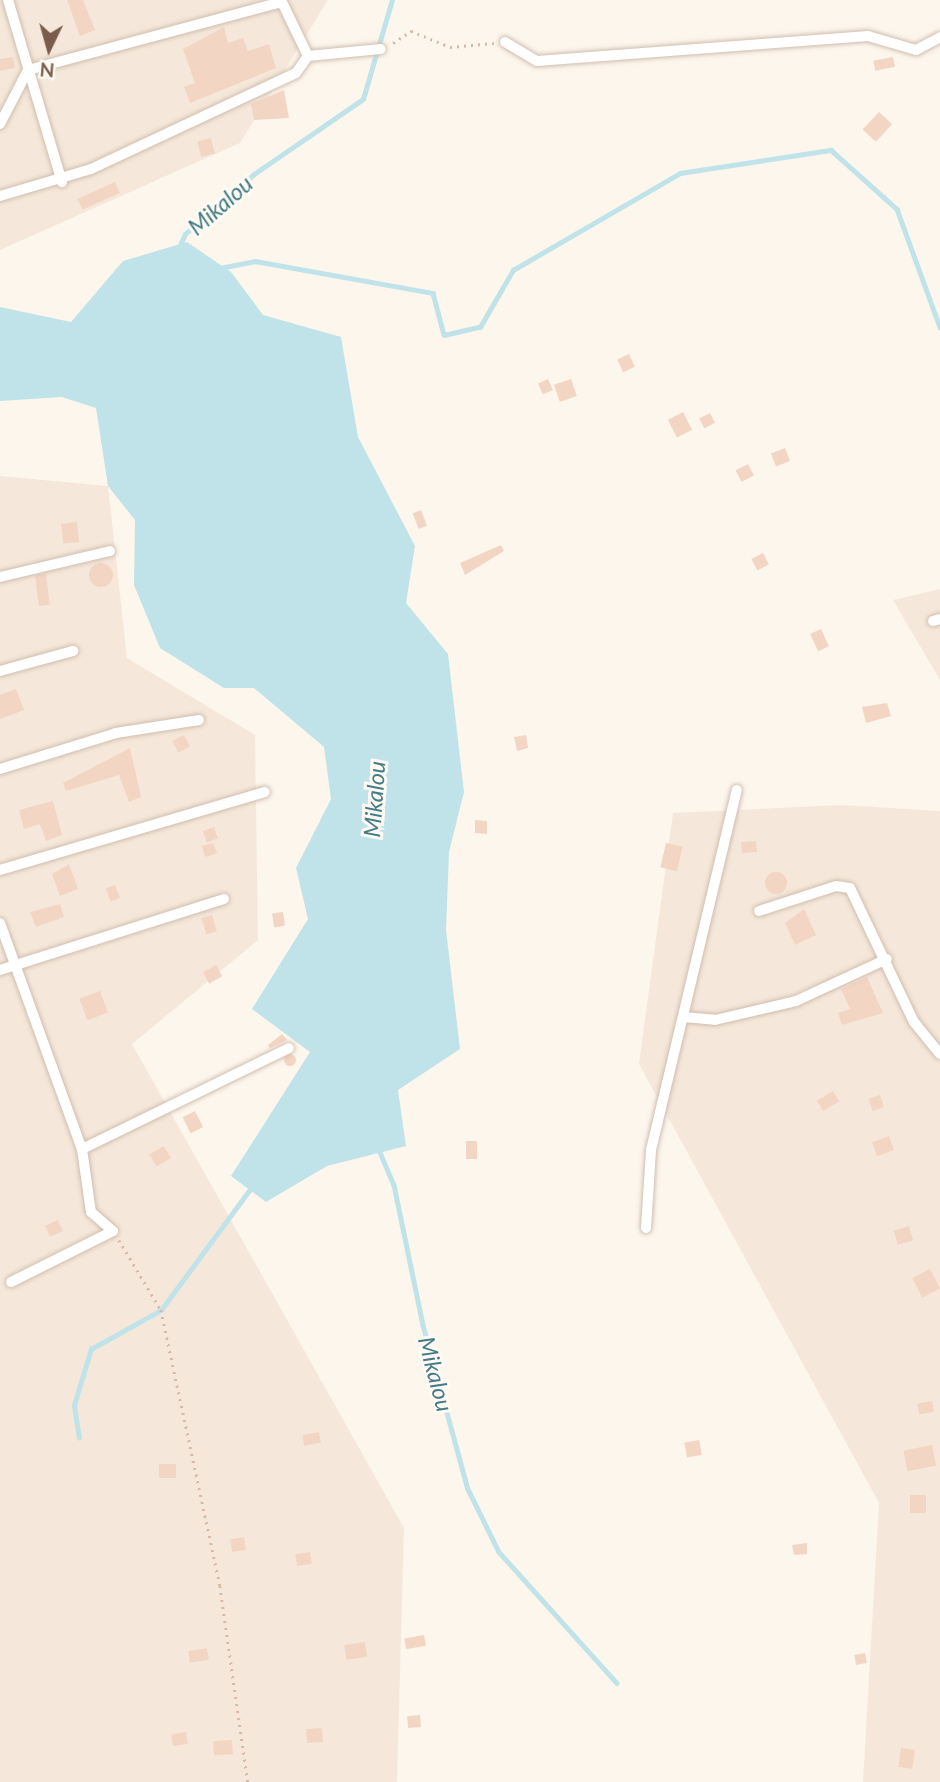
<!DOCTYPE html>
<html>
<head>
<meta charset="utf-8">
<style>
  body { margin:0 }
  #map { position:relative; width:940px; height:1782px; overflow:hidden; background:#fdf6ec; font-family:Lato,sans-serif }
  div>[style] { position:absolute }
  .residential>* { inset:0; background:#f5e8da }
  .water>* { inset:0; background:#bfe3e8 }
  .stream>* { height:4.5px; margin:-2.25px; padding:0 2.25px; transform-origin:2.25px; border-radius:2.25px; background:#bfe3e8 }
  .building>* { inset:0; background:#f3d5c3; transform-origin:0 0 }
  .round { border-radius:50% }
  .path>* { height:2.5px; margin-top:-1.25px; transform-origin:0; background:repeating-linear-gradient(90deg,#d9b8a5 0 2px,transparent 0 7px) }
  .roads { filter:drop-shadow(0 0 2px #d1beb0) drop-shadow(0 0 2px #d1beb0) }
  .street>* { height:10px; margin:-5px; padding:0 5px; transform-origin:5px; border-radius:5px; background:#fff }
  span { translate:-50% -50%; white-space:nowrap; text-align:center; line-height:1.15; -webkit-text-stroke:6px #fffaf3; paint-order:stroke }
  .water-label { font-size:23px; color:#437c86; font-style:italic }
  .north { position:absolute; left:14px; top:14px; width:70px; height:70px; -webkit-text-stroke:5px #fffaf3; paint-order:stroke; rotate:185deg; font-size:19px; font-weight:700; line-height:28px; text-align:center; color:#7a5c4d }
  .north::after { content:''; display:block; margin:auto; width:24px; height:32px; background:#7a5c4d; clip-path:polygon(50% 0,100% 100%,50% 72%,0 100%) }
</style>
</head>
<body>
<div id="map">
  <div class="residential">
    <i style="clip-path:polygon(0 0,328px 0,240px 143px,0 250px)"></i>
    <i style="clip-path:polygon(0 476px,108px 486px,127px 658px,255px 735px,258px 940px,132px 1044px,404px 1528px,397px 1782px,0 1782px)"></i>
    <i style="clip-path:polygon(940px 589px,940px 680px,893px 600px)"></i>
    <i style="clip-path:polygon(841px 805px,940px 811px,940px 1782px,863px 1782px,879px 1503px,639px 1064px,673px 813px)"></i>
  </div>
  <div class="water">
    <i style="clip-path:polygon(187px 242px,231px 272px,263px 315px,341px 337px,358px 437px,415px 546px,406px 603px,448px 654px,464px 792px,449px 852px,446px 930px,460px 1049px,398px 1090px,406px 1146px,327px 1166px,266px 1202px,231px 1176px,310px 1052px,252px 1009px,308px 919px,296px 868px,331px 799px,324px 747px,254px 688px,224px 688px,160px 648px,134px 585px,135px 520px,108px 486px,96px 408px,62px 397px,0 401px,0 307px,71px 322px,123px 261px)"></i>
  </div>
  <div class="stream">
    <i style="left:179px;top:247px;width:14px;rotate:-65deg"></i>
    <i style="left:185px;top:234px;width:91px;rotate:-41deg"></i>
    <i style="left:254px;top:174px;width:132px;rotate:-34.5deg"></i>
    <i style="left:363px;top:99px;width:103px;rotate:-73.7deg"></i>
    <i style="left:220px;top:268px;width:36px;rotate:-11deg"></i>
    <i style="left:255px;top:261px;width:181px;rotate:10.2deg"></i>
    <i style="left:433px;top:293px;width:43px;rotate:75.3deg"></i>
    <i style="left:444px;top:335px;width:37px;rotate:-13deg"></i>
    <i style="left:480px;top:327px;width:66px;rotate:-59.9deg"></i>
    <i style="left:513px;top:270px;width:193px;rotate:-30.1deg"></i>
    <i style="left:680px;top:173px;width:153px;rotate:-8.7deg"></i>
    <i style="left:831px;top:150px;width:89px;rotate:41.8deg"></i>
    <i style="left:897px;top:209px;width:126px;rotate:70deg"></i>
    <i style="left:379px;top:1150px;width:38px;rotate:67deg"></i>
    <i style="left:394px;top:1185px;width:143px;rotate:78.3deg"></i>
    <i style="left:423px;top:1325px;width:170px;rotate:74.7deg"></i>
    <i style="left:468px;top:1489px;width:70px;rotate:63.8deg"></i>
    <i style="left:499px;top:1552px;width:176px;rotate:48deg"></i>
    <i style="left:79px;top:1438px;width:33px;rotate:-99deg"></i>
    <i style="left:74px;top:1405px;width:59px;rotate:-73.1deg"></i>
    <i style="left:91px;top:1349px;width:80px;rotate:-29.1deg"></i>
    <i style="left:161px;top:1310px;width:155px;rotate:-53.6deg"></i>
  </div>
  <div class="building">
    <i style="clip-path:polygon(67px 0,83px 0,95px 30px,80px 36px)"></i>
    <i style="clip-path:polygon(224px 27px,228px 43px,243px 38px,248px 51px,269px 44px,276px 68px,190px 103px,184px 87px,195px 83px,183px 49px)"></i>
    <i style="clip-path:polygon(13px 57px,15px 68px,0 71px,0 59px)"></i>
    <i style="left:893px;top:57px;width:10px;height:20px;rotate:79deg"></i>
    <i style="clip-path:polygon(284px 90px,289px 118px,254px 120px,251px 104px)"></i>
    <i style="left:879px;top:112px;width:18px;height:24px;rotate:43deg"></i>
    <i style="left:211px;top:138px;width:16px;height:14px;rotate:76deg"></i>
    <i style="left:115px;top:182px;width:12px;height:41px;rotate:66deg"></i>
    <i style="left:629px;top:354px;width:14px;height:13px;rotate:65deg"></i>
    <i style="left:548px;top:379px;width:12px;height:11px;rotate:66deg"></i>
    <i style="left:571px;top:379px;width:18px;height:18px;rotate:71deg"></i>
    <i style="left:683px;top:412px;width:20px;height:17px;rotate:63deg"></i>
    <i style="left:710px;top:413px;width:11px;height:12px;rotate:63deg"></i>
    <i style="left:785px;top:448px;width:14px;height:15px;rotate:69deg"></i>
    <i style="left:748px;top:464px;width:13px;height:14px;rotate:63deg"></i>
    <i style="left:421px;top:510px;width:17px;height:9px;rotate:69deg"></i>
    <i style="left:77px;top:522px;width:20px;height:16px;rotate:84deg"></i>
    <i style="clip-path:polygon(501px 545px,504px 551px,465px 575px,460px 563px)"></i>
    <i style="left:763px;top:553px;width:13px;height:13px;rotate:63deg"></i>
    <i class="round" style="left:89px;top:563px;width:24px;height:24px"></i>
    <i style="left:46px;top:574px;width:31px;height:11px;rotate:83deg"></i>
    <i style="left:821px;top:629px;width:19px;height:12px;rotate:65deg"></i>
    <i style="clip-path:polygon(16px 689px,24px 710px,0 719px,0 695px)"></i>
    <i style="clip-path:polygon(887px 703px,891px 716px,866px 723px,862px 707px)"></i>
    <i style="left:184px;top:735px;width:13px;height:13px;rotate:63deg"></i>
    <i style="clip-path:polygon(526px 735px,528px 748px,517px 751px,514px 737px)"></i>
    <i style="clip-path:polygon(130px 748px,141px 797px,129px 802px,119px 775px,66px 791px,63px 783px)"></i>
    <i style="clip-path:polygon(53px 801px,62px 835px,46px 841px,40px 824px,24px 829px,19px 810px)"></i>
    <i style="clip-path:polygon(475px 820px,487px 821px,487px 834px,475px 833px)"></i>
    <i style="left:214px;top:827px;width:12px;height:12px;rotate:70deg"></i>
    <i style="left:756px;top:841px;width:11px;height:15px;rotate:85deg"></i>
    <i style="clip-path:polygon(213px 843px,217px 853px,205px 857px,202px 846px)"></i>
    <i style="left:666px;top:843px;width:17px;height:25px;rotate:13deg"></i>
    <i style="clip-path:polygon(69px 864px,78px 889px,60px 896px,52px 874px)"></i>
    <i class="round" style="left:765px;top:872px;width:22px;height:22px"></i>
    <i style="left:115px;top:885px;width:14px;height:10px;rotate:69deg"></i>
    <i style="clip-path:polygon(60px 904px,64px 917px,36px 927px,30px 912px)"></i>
    <i style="clip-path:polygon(804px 909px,816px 935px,795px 945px,785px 923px)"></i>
    <i style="left:283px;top:912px;width:14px;height:11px;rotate:82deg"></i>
    <i style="left:212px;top:915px;width:17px;height:11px;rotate:73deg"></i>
    <i style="left:216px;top:965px;width:13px;height:15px;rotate:61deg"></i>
    <i style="clip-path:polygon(867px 977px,883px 1013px,842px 1025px,838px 1013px,850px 1009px,841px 989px)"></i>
    <i style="left:100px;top:991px;width:23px;height:22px;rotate:70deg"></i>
    <i style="clip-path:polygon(282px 1034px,287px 1040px,270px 1048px,268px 1045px)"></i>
    <i class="round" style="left:284px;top:1054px;width:12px;height:12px"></i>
    <i style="left:833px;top:1091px;width:12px;height:19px;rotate:59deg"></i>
    <i style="left:880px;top:1095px;width:13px;height:12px;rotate:72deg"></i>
    <i style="left:195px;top:1111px;width:18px;height:14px;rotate:63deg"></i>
    <i style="left:889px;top:1136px;width:15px;height:18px;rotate:70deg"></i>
    <i style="left:466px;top:1141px;width:11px;height:18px"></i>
    <i style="left:164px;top:1146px;width:14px;height:17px;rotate:60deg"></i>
    <i style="left:58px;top:1220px;width:12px;height:14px;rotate:66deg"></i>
    <i style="left:909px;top:1226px;width:15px;height:16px;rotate:74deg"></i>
    <i style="left:930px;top:1269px;width:22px;height:20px;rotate:63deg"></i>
    <i style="left:932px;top:1401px;width:11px;height:15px;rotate:80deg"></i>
    <i style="left:319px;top:1432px;width:11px;height:17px;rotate:80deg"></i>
    <i style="left:699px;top:1440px;width:15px;height:15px;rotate:79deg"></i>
    <i style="left:932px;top:1445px;width:21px;height:29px;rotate:79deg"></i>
    <i style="left:176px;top:1464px;width:14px;height:17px;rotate:90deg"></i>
    <i style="left:910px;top:1495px;width:16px;height:18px"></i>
    <i style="left:244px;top:1537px;width:13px;height:14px;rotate:81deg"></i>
    <i style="clip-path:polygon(807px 1543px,807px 1554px,794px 1555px,792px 1545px)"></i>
    <i style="left:310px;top:1552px;width:12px;height:15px;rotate:81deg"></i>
    <i style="left:424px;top:1635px;width:11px;height:20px;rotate:80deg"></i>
    <i style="left:365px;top:1642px;width:15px;height:21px;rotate:82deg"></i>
    <i style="left:207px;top:1648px;width:12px;height:19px;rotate:81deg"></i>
    <i style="left:865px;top:1653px;width:10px;height:11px;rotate:79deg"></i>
    <i style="left:420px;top:1715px;width:12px;height:13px;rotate:85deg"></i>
    <i style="left:322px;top:1728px;width:14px;height:16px;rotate:86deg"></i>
    <i style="left:186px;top:1732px;width:12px;height:15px;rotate:81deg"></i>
    <i style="left:232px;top:1740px;width:14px;height:19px;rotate:86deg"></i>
    <i style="left:901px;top:1748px;width:14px;height:19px;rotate:8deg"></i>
  </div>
  <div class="path">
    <i style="left:393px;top:43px;width:22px;rotate:-34deg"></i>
    <i style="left:411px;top:31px;width:42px;rotate:22.3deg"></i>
    <i style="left:450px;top:47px;width:44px;rotate:-5.2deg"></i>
    <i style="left:119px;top:1240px;width:82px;rotate:59deg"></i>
    <i style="left:161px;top:1310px;width:282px;rotate:77.9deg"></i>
    <i style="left:220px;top:1586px;width:198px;rotate:81.9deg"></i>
  </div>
  <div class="roads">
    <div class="street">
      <i style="left:8px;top:0;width:190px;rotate:73.5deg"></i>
      <i style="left:281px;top:0;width:62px;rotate:64.3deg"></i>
      <i style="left:308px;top:56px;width:73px;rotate:-5.5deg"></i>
      <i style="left:505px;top:42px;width:37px;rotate:31deg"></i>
      <i style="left:537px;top:61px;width:332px;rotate:-4.3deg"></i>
      <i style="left:868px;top:36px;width:50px;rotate:16.3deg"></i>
      <i style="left:916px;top:50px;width:27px;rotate:-28deg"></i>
      <i style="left:0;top:124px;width:61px;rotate:-62.6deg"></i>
      <i style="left:28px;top:70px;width:262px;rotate:-15deg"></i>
      <i style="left:0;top:196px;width:95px;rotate:-16.5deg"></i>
      <i style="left:91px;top:169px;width:226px;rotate:-25.1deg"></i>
      <i style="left:296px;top:73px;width:21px;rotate:-55deg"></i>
      <i style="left:0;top:577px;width:113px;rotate:-13.3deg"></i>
      <i style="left:933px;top:621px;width:7px;rotate:-16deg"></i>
      <i style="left:0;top:671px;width:76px;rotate:-15.3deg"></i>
      <i style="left:0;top:769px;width:121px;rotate:-17.2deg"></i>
      <i style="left:116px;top:733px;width:84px;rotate:-8.9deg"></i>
      <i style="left:0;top:870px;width:276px;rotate:-16.4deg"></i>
      <i style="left:759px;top:911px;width:81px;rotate:-18deg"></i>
      <i style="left:836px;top:886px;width:14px;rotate:8deg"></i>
      <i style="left:850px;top:888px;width:148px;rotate:64.5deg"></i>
      <i style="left:914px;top:1022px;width:41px;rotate:50.9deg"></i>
      <i style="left:0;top:923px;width:240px;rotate:70.1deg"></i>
      <i style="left:82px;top:1149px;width:64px;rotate:81.9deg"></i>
      <i style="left:91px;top:1212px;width:29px;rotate:41deg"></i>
      <i style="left:113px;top:1231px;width:114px;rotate:153.4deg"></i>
      <i style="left:0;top:970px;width:235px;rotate:-17.6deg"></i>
      <i style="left:683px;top:1017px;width:32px;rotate:5deg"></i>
      <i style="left:715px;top:1020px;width:83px;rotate:-13.2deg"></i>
      <i style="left:796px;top:1001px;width:100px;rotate:-24.8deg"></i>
      <i style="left:82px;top:1149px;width:230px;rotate:-26deg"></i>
      <i style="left:646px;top:1228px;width:78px;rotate:-86.3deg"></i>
      <i style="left:651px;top:1150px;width:370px;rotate:-76.6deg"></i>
    </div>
  </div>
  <div class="water-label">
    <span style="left:220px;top:205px;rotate:-41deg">Mikalou</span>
    <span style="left:374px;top:799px;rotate:-86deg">Mikalou</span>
    <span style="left:436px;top:1374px;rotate:75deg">Mikalou</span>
  </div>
  <div class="north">N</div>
</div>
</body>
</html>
